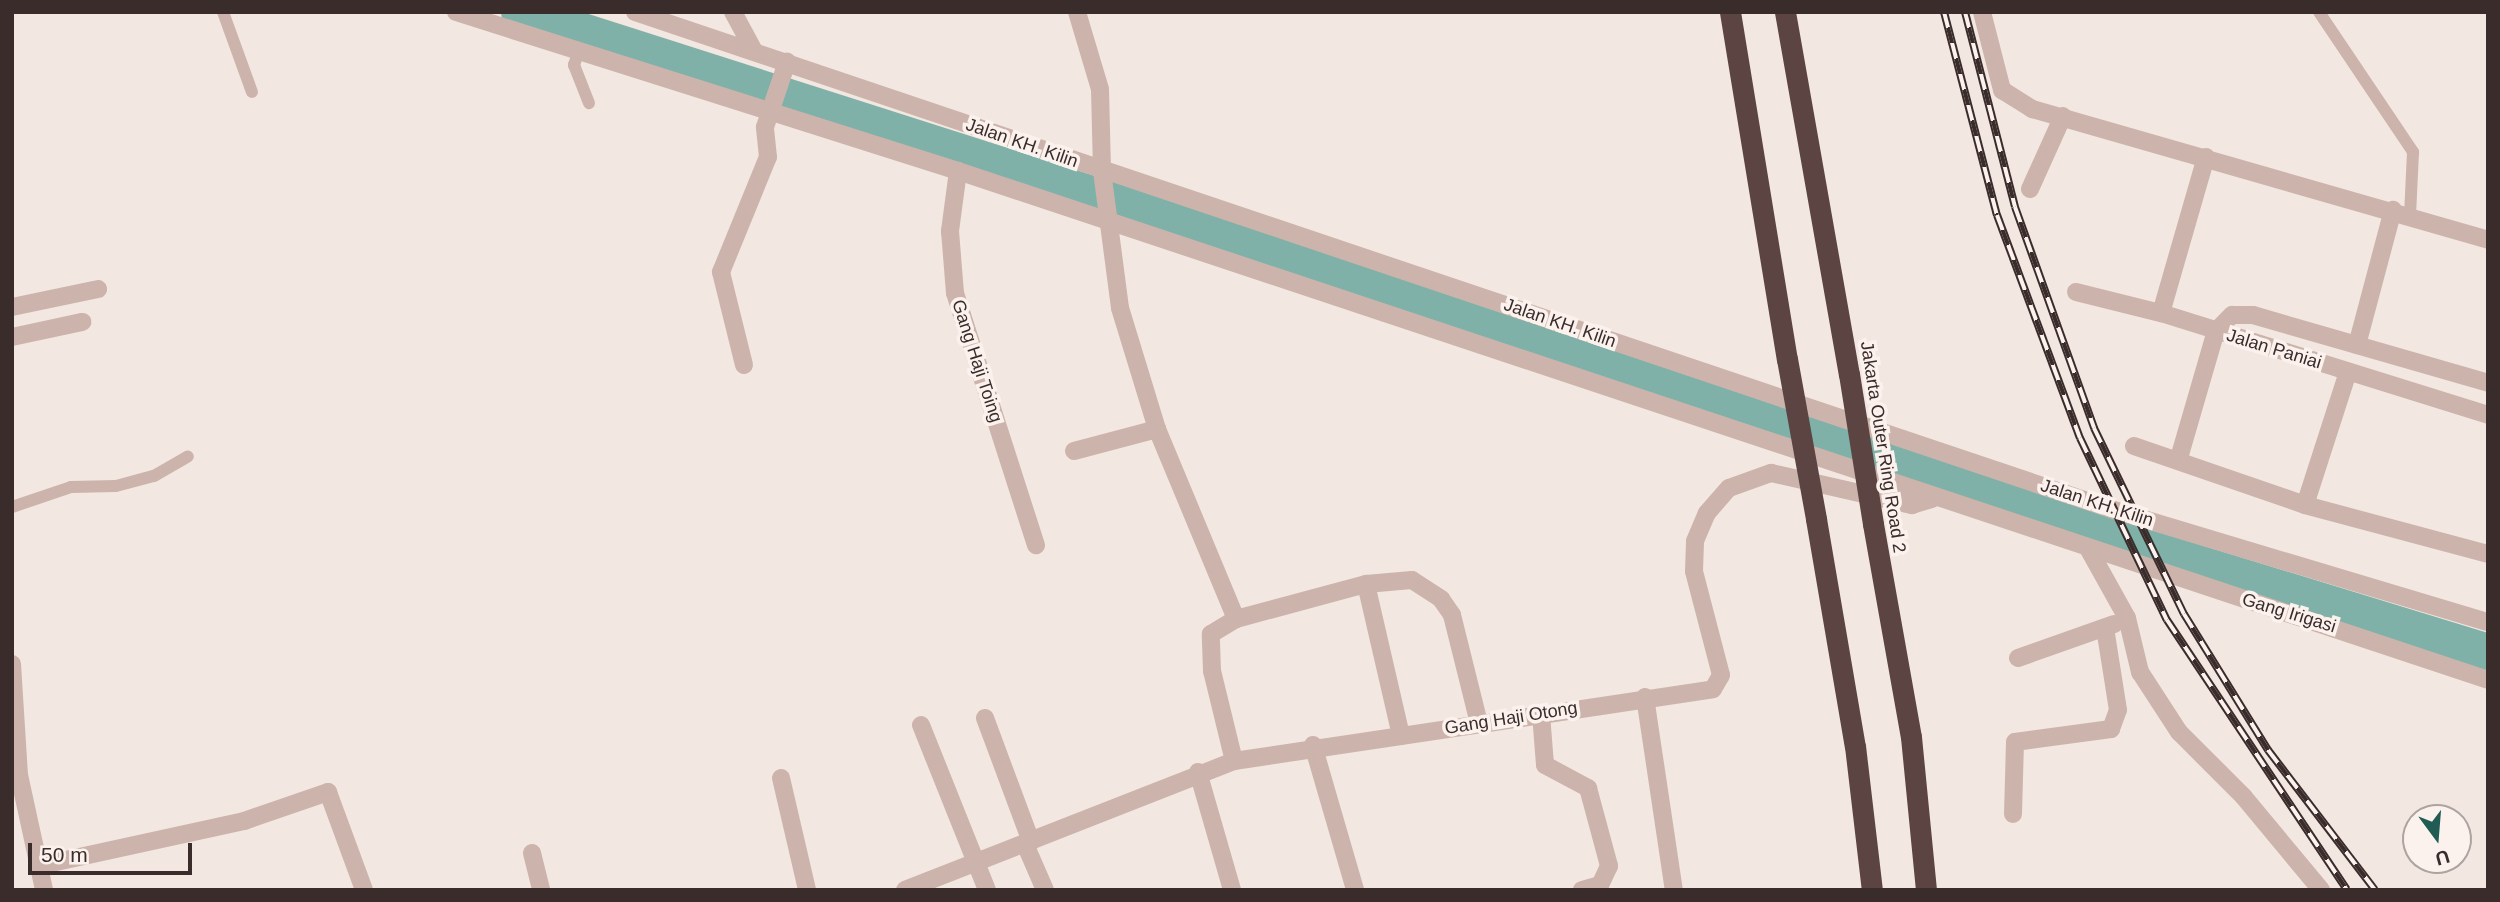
<!DOCTYPE html>
<html>
<head>
<meta charset="utf-8">
<style>
  body { margin:0 }
  #map { position:relative; width:2500px; height:902px; overflow:hidden; background:#f3e7e1; font-family:Arial,sans-serif }
  div>[style] { position:absolute }
  .river>* { height:38px; margin:-19px; padding:0 19px; transform-origin:19px; border-radius:19px; background:#7fb1a8 }
  .service>* { height:12px; margin:-6px; padding:0 6px; transform-origin:6px; border-radius:6px; background:#ccb4ac }
  .minor>* { height:18px; margin:-9px; padding:0 9px; transform-origin:9px; border-radius:9px; background:#ccb4ac }
  .motorway>* { height:21px; margin:-10.5px; padding:0 10.5px; transform-origin:10.5px; border-radius:10.5px; background:#5b4442 }
  .rail>* { height:8px; margin-top:-4px; transform-origin:0; background:repeating-linear-gradient(90deg,#fbf2ee 0 16px,#3a2c2b 0 32px); box-sizing:border-box; border-block:2px solid #3a2c2b }
  .motorway-bridge>* { height:21px; margin:-10.5px; padding:0 10.5px; transform-origin:10.5px; border-radius:10.5px; background:#5b4442 }
  span { translate:-50% -50%; white-space:nowrap; text-align:center; line-height:1.15; -webkit-text-stroke:7px #fbf2ee; paint-order:stroke }
  .street-label { font-size:18px; color:#3a2c2b }
  .frame { position:absolute; inset:0; border:14px solid #3a2c2b; pointer-events:none }
  .north { position:absolute; left:2402px; top:804px; width:70px; height:70px; box-sizing:border-box; background:#fbf2ee; border:2px solid #aea3a0; border-radius:50%; rotate:164deg; font-size:19px; font-weight:700; line-height:28px; text-align:center; color:#3a2c2b }
  .north::after { content:''; display:block; margin:auto; width:24px; height:32px; background:#205c53; clip-path:polygon(50% 0,100% 100%,50% 72%,0 100%) }
  .scale { position:absolute; left:28px; top:843px; width:164px; height:32px; box-sizing:border-box; border:4px solid #3a2c2b; border-top:0; padding-left:9px; font-size:21px; line-height:24px; white-space:nowrap; color:#3a2c2b; -webkit-text-stroke:5px #fbf2ee; paint-order:stroke }
</style>
</head>
<body>
<div id="map">
  <div class="river">
    <i style="left:520px;top:12px;width:670px;rotate:17.73deg"></i>
    <i style="left:1158px;top:216px;width:1086px;rotate:18.52deg"></i>
    <i style="left:2188px;top:561px;width:314px;rotate:17deg"></i>
  </div>
  <div class="service">
    <i style="left:223px;top:12px;width:85px;rotate:70.1deg"></i>
    <i style="left:2319px;top:12px;width:169px;rotate:56.1deg"></i>
    <i style="left:2413px;top:152px;width:64px;rotate:92.7deg"></i>
    <i style="left:579px;top:51px;width:15px;rotate:110deg"></i>
    <i style="left:574px;top:65px;width:41px;rotate:68.5deg"></i>
    <i style="left:12px;top:507px;width:62px;rotate:-18.7deg"></i>
    <i style="left:71px;top:487px;width:45px;rotate:-1.3deg"></i>
    <i style="left:116px;top:486px;width:39px;rotate:-15deg"></i>
    <i style="left:154px;top:476px;width:39px;rotate:-30deg"></i>
  </div>
  <div class="minor">
    <i style="left:456px;top:12px;width:527px;rotate:17.57deg"></i>
    <i style="left:958px;top:171px;width:1612px;rotate:18.4deg"></i>
    <i style="left:635px;top:12px;width:1564px;rotate:18.61deg"></i>
    <i style="left:2117px;top:511px;width:387px;rotate:16.7deg"></i>
    <i style="left:733px;top:12px;width:44px;rotate:61.7deg"></i>
    <i style="left:1077px;top:12px;width:80px;rotate:73.4deg"></i>
    <i style="left:1100px;top:89px;width:82px;rotate:88.6deg"></i>
    <i style="left:1102px;top:171px;width:138px;rotate:82.5deg"></i>
    <i style="left:1120px;top:308px;width:127px;rotate:73deg"></i>
    <i style="left:1157px;top:429px;width:206px;rotate:67.4deg"></i>
    <i style="left:1982px;top:12px;width:81px;rotate:75.6deg"></i>
    <i style="left:2002px;top:90px;width:36px;rotate:32deg"></i>
    <i style="left:2032px;top:109px;width:474px;rotate:16deg"></i>
    <i style="left:2206px;top:157px;width:162px;rotate:106.1deg"></i>
    <i style="left:2161px;top:313px;width:343px;rotate:17.3deg"></i>
    <i style="left:958px;top:171px;width:61px;rotate:97.6deg"></i>
    <i style="left:950px;top:231px;width:62px;rotate:85.4deg"></i>
    <i style="left:955px;top:293px;width:265px;rotate:72.2deg"></i>
    <i style="left:2030px;top:189px;width:80px;rotate:-65.7deg"></i>
    <i style="left:2076px;top:292px;width:88px;rotate:13.9deg"></i>
    <i style="left:12px;top:307px;width:88px;rotate:-11.8deg"></i>
    <i style="left:12px;top:337px;width:72px;rotate:-12.1deg"></i>
    <i style="left:2357px;top:345px;width:140px;rotate:-75.1deg"></i>
    <i style="left:744px;top:365px;width:96px;rotate:-103.9deg"></i>
    <i style="left:721px;top:272px;width:124px;rotate:-67.8deg"></i>
    <i style="left:768px;top:157px;width:30px;rotate:-96deg"></i>
    <i style="left:765px;top:127px;width:69px;rotate:-71.3deg"></i>
    <i style="left:2134px;top:446px;width:181px;rotate:19deg"></i>
    <i style="left:2305px;top:505px;width:189px;rotate:15deg"></i>
    <i style="left:1074px;top:451px;width:86px;rotate:-14.8deg"></i>
    <i style="left:2179px;top:458px;width:132px;rotate:-73.8deg"></i>
    <i style="left:2216px;top:331px;width:23px;rotate:-45deg"></i>
    <i style="left:2232px;top:315px;width:21px"></i>
    <i style="left:2253px;top:315px;width:245px;rotate:16.1deg"></i>
    <i style="left:2305px;top:505px;width:140px;rotate:-72.1deg"></i>
    <i style="left:2088px;top:548px;width:80px;rotate:60.9deg"></i>
    <i style="left:2127px;top:618px;width:56px;rotate:76.5deg"></i>
    <i style="left:2140px;top:672px;width:72px;rotate:57deg"></i>
    <i style="left:2179px;top:732px;width:91px;rotate:45deg"></i>
    <i style="left:2243px;top:796px;width:122px;rotate:50.3deg"></i>
    <i style="left:1366px;top:584px;width:156px;rotate:77deg"></i>
    <i style="left:2018px;top:658px;width:102px;rotate:-19.5deg"></i>
    <i style="left:12px;top:664px;width:111px;rotate:86.4deg"></i>
    <i style="left:19px;top:775px;width:118px;rotate:77.7deg"></i>
    <i style="left:1645px;top:697px;width:195px;rotate:81.5deg"></i>
    <i style="left:1541px;top:714px;width:51px;rotate:85.5deg"></i>
    <i style="left:1545px;top:765px;width:49px;rotate:28.1deg"></i>
    <i style="left:1588px;top:788px;width:81px;rotate:74.9deg"></i>
    <i style="left:1609px;top:866px;width:21px;rotate:115deg"></i>
    <i style="left:1600px;top:885px;width:19px;rotate:164deg"></i>
    <i style="left:985px;top:718px;width:132px;rotate:69.6deg"></i>
    <i style="left:921px;top:725px;width:178px;rotate:68.2deg"></i>
    <i style="left:1313px;top:745px;width:151px;rotate:73.8deg"></i>
    <i style="left:1234px;top:761px;width:93px;rotate:-103.7deg"></i>
    <i style="left:1212px;top:671px;width:37px;rotate:-92deg"></i>
    <i style="left:1211px;top:634px;width:29px;rotate:-31deg"></i>
    <i style="left:1236px;top:619px;width:135px;rotate:-15.1deg"></i>
    <i style="left:1366px;top:584px;width:46px;rotate:-5deg"></i>
    <i style="left:1412px;top:580px;width:35px;rotate:33deg"></i>
    <i style="left:1441px;top:599px;width:19px;rotate:55deg"></i>
    <i style="left:1452px;top:615px;width:111px;rotate:76deg"></i>
    <i style="left:1198px;top:772px;width:123px;rotate:73.9deg"></i>
    <i style="left:781px;top:778px;width:115px;rotate:76.9deg"></i>
    <i style="left:2013px;top:814px;width:72px;rotate:-88.4deg"></i>
    <i style="left:2015px;top:742px;width:97px;rotate:-7.7deg"></i>
    <i style="left:2111px;top:729px;width:20px;rotate:-70deg"></i>
    <i style="left:2118px;top:710px;width:83px;rotate:-99deg"></i>
    <i style="left:1025px;top:844px;width:50px;rotate:66.5deg"></i>
    <i style="left:532px;top:853px;width:38px;rotate:76deg"></i>
    <i style="left:38px;top:866px;width:211px;rotate:-12.3deg"></i>
    <i style="left:244px;top:821px;width:89px;rotate:-19deg"></i>
    <i style="left:328px;top:792px;width:104px;rotate:69.8deg"></i>
    <i style="left:905px;top:890px;width:353px;rotate:-21.4deg"></i>
    <i style="left:1234px;top:761px;width:484px;rotate:-8.5deg"></i>
    <i style="left:1713px;top:689px;width:16px;rotate:-60deg"></i>
    <i style="left:1721px;top:675px;width:107px;rotate:-104.6deg"></i>
    <i style="left:1694px;top:571px;width:30px;rotate:-88deg"></i>
    <i style="left:1695px;top:541px;width:30px;rotate:-67deg"></i>
    <i style="left:1707px;top:513px;width:33px;rotate:-49deg"></i>
    <i style="left:1729px;top:488px;width:45px;rotate:-19.7deg"></i>
    <i style="left:1771px;top:473px;width:145px;rotate:12.8deg"></i>
    <i style="left:1912px;top:505px;width:21px;rotate:-17deg"></i>
  </div>
  <div class="motorway">
    <i style="left:1730px;top:12px;width:352px;rotate:80.7deg"></i>
    <i style="left:1785px;top:12px;width:368px;rotate:80deg"></i>
    <i style="left:1816px;top:519px;width:230px;rotate:80.3deg"></i>
    <i style="left:1855px;top:746px;width:145px;rotate:83.3deg"></i>
    <i style="left:1873px;top:524px;width:216px;rotate:79.9deg"></i>
    <i style="left:1911px;top:737px;width:154px;rotate:84.4deg"></i>
  </div>
  <div class="rail">
    <i style="left:1944px;top:12px;width:210px;rotate:75.4deg"></i>
    <i style="left:1997px;top:215px;width:238px;rotate:69.6deg"></i>
    <i style="left:2080px;top:438px;width:202px;rotate:64.5deg"></i>
    <i style="left:2167px;top:620px;width:324px;rotate:56.3deg"></i>
    <i style="left:1965px;top:12px;width:201px;rotate:75.6deg"></i>
    <i style="left:2015px;top:207px;width:235px;rotate:70.3deg"></i>
    <i style="left:2094px;top:428px;width:207px;rotate:64.2deg"></i>
    <i style="left:2184px;top:614px;width:160px;rotate:58.3deg"></i>
    <i style="left:2268px;top:750px;width:176px;rotate:52.6deg"></i>
  </div>
  <div class="motorway-bridge">
    <i style="left:1787px;top:359px;width:163px;rotate:79.7deg"></i>
    <i style="left:1849px;top:374px;width:152px;rotate:80.9deg"></i>
  </div>
  <div class="street-label">
    <span style="left:1022px;top:143px;rotate:19deg">Jalan KH. Kilin</span>
    <span style="left:1560px;top:323px;rotate:19deg">Jalan KH. Kilin</span>
    <span style="left:2274px;top:349px;rotate:17deg">Jalan Paniai</span>
    <span style="left:977px;top:361px;rotate:72deg">Gang Haji Toing</span>
    <span style="left:1883px;top:447px;rotate:81deg">Jakarta Outer Ring Road 2</span>
    <span style="left:2097px;top:503px;rotate:18deg">Jalan KH. Kilin</span>
    <span style="left:2289px;top:613px;rotate:17deg">Gang Irigasi</span>
    <span style="left:1511px;top:718px;rotate:-9deg">Gang Haji Otong</span>
  </div>
  <div class="frame"></div>
  <div class="north">U</div>
  <div class="scale">50 m</div>
</div>
</body>
</html>
